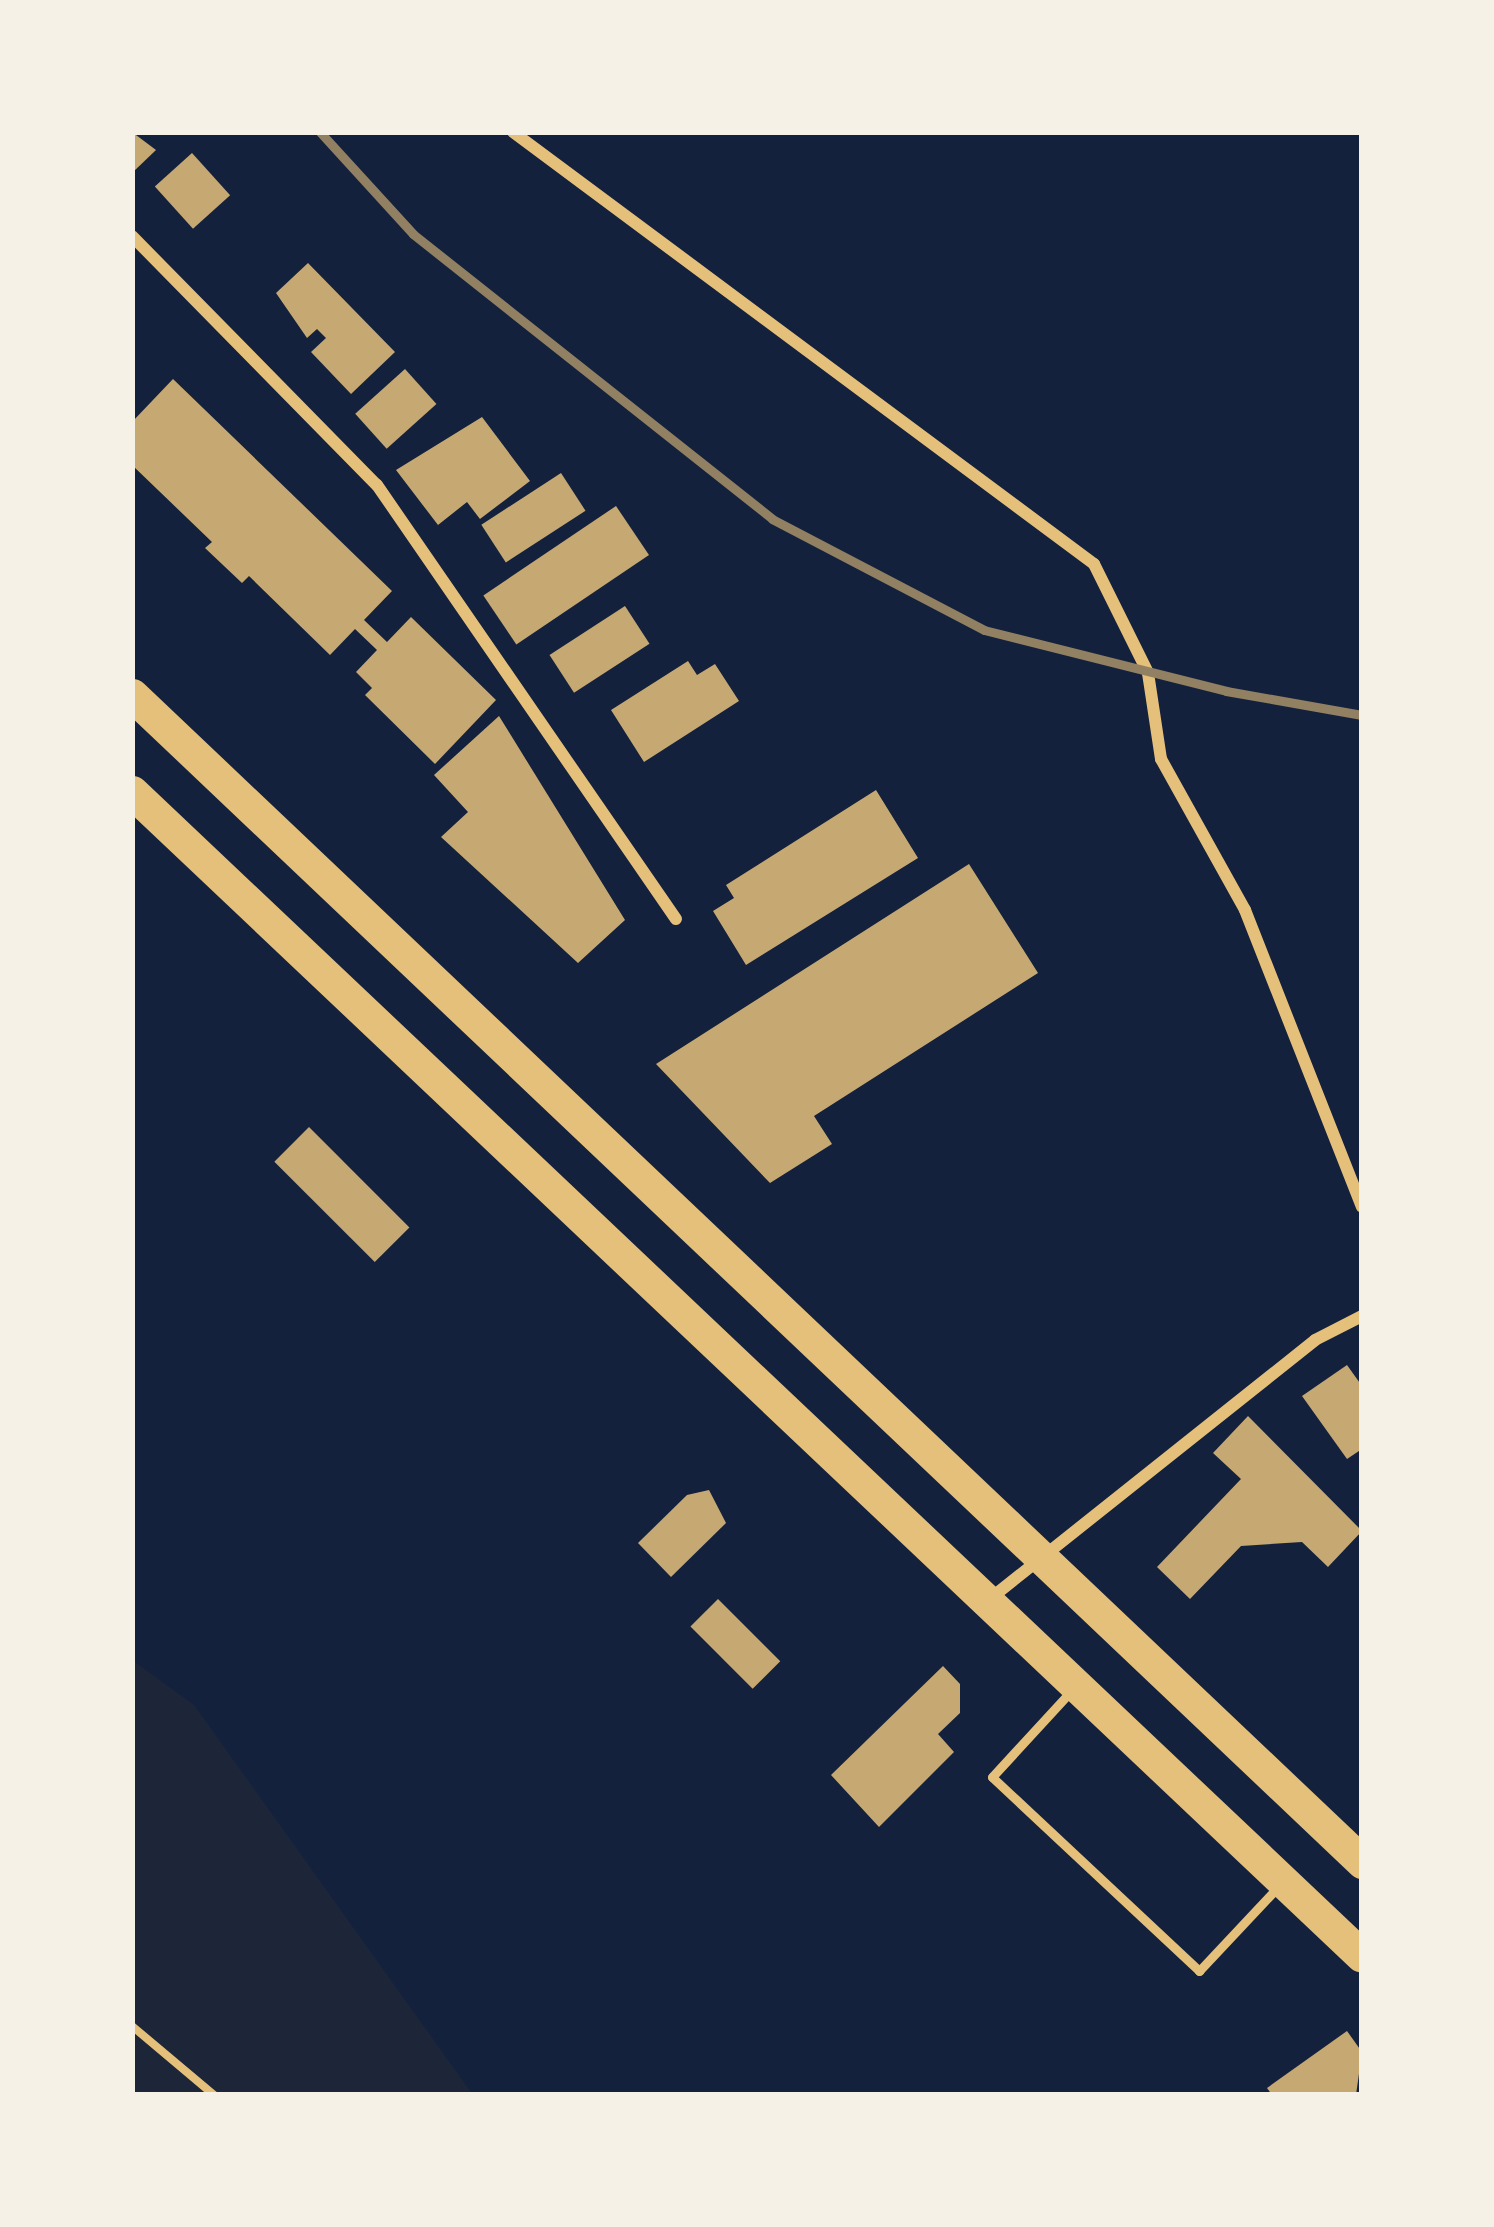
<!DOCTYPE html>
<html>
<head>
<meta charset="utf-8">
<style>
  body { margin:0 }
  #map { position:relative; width:1494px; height:2227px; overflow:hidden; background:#14213d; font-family:"Nunito Sans",sans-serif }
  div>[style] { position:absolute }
  .green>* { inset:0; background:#1d2539 }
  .building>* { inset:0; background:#c6a872; transform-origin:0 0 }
  .path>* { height:8px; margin:-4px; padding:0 4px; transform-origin:4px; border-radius:4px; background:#e5c07b }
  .service>* { height:9px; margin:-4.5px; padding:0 4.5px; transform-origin:4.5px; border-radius:4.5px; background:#e5c07b }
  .minor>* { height:12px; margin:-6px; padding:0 6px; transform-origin:6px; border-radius:6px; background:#e5c07b }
  .trunk>* { height:33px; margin:-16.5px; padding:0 16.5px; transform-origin:16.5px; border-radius:16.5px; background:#e5c07b }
  .rail>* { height:9px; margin:-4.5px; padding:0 4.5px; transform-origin:4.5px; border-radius:4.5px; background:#918062 }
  span { translate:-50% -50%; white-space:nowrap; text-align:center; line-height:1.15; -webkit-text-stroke:10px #f6f1e7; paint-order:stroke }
  .frame { position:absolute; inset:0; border:135px solid #f6f1e7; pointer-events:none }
</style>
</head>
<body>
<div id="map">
  <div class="green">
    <i style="clip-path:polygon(132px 1660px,194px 1705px,473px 2095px,132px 2095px)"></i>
  </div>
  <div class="building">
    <i style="clip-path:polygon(132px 132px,156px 150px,132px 173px)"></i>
    <i style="left:192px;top:153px;width:57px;height:50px;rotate:48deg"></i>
    <i style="clip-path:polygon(308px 263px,395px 352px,351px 394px,311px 352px,326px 338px,317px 329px,307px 338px,276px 293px)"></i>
    <i style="left:405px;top:369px;width:47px;height:67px;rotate:48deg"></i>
    <i style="clip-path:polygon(173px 379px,392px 591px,364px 620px,387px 642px,411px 617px,496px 700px,435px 764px,365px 695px,372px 688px,356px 672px,377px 650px,355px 629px,330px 655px,249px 576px,242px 583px,205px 548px,212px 542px,132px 465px,132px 422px)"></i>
    <i style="clip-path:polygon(482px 417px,530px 481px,480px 519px,467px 502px,438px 525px,396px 470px)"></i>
    <i style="left:561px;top:473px;width:45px;height:95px;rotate:57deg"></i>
    <i style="left:616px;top:506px;width:59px;height:160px;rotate:56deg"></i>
    <i style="left:625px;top:606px;width:45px;height:90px;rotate:57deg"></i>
    <i style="clip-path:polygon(688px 661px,697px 675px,715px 664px,739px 701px,644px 762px,611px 710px)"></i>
    <i style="clip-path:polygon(499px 716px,625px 920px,578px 963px,441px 837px,468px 812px,434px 775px)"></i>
    <i style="clip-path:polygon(876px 790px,918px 858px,746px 965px,713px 911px,734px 898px,726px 885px)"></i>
    <i style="clip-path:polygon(969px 864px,1038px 973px,814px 1116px,832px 1144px,770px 1183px,656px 1064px)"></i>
    <i style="left:309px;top:1127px;width:142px;height:49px;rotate:45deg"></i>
    <i style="clip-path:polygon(1347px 1365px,1362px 1386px,1362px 1449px,1347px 1459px,1302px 1396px)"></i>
    <i style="clip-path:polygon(1248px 1416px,1362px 1531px,1328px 1567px,1302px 1542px,1241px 1546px,1190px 1599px,1157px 1567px,1241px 1479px,1213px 1453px)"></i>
    <i style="clip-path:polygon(709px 1490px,726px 1523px,671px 1577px,638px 1543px,687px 1495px)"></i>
    <i style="left:718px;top:1599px;width:88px;height:39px;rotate:45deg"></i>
    <i style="clip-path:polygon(943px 1666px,960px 1684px,960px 1713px,938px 1734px,954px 1752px,879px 1827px,831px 1775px)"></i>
    <i style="clip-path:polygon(1347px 2031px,1362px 2052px,1356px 2095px,1272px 2095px,1267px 2088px)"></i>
  </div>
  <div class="path">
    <i style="left:132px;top:2026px;width:107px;rotate:40.1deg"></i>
  </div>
  <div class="service">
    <i style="left:1072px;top:1690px;width:118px;rotate:132.6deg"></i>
    <i style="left:992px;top:1777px;width:284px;rotate:43.1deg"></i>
    <i style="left:1199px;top:1971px;width:115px;rotate:-46.8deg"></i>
  </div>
  <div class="minor">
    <i style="left:513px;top:132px;width:724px;rotate:36.63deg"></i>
    <i style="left:1094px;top:564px;width:122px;rotate:63.6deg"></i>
    <i style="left:1148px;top:673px;width:87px;rotate:81.4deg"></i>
    <i style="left:1161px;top:759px;width:173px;rotate:60.9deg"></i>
    <i style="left:1245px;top:910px;width:319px;rotate:68.5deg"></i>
    <i style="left:132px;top:236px;width:349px;rotate:45.5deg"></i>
    <i style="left:377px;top:485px;width:527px;rotate:55.44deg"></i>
    <i style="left:991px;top:1598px;width:414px;rotate:-38.5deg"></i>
    <i style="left:1315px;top:1340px;width:53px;rotate:-27.1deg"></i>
  </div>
  <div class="trunk">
    <i style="left:132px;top:695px;width:1696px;rotate:43.49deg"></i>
    <i style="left:132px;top:792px;width:1693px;rotate:43.42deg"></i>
  </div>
  <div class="rail">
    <i style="left:320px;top:132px;width:138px;rotate:47.6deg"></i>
    <i style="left:413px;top:234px;width:458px;rotate:38.4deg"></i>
    <i style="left:772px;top:519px;width:239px;rotate:27.6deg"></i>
    <i style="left:984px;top:630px;width:250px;rotate:14.1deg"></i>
    <i style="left:1226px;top:691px;width:138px;rotate:10deg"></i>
  </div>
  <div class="frame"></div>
</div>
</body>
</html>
